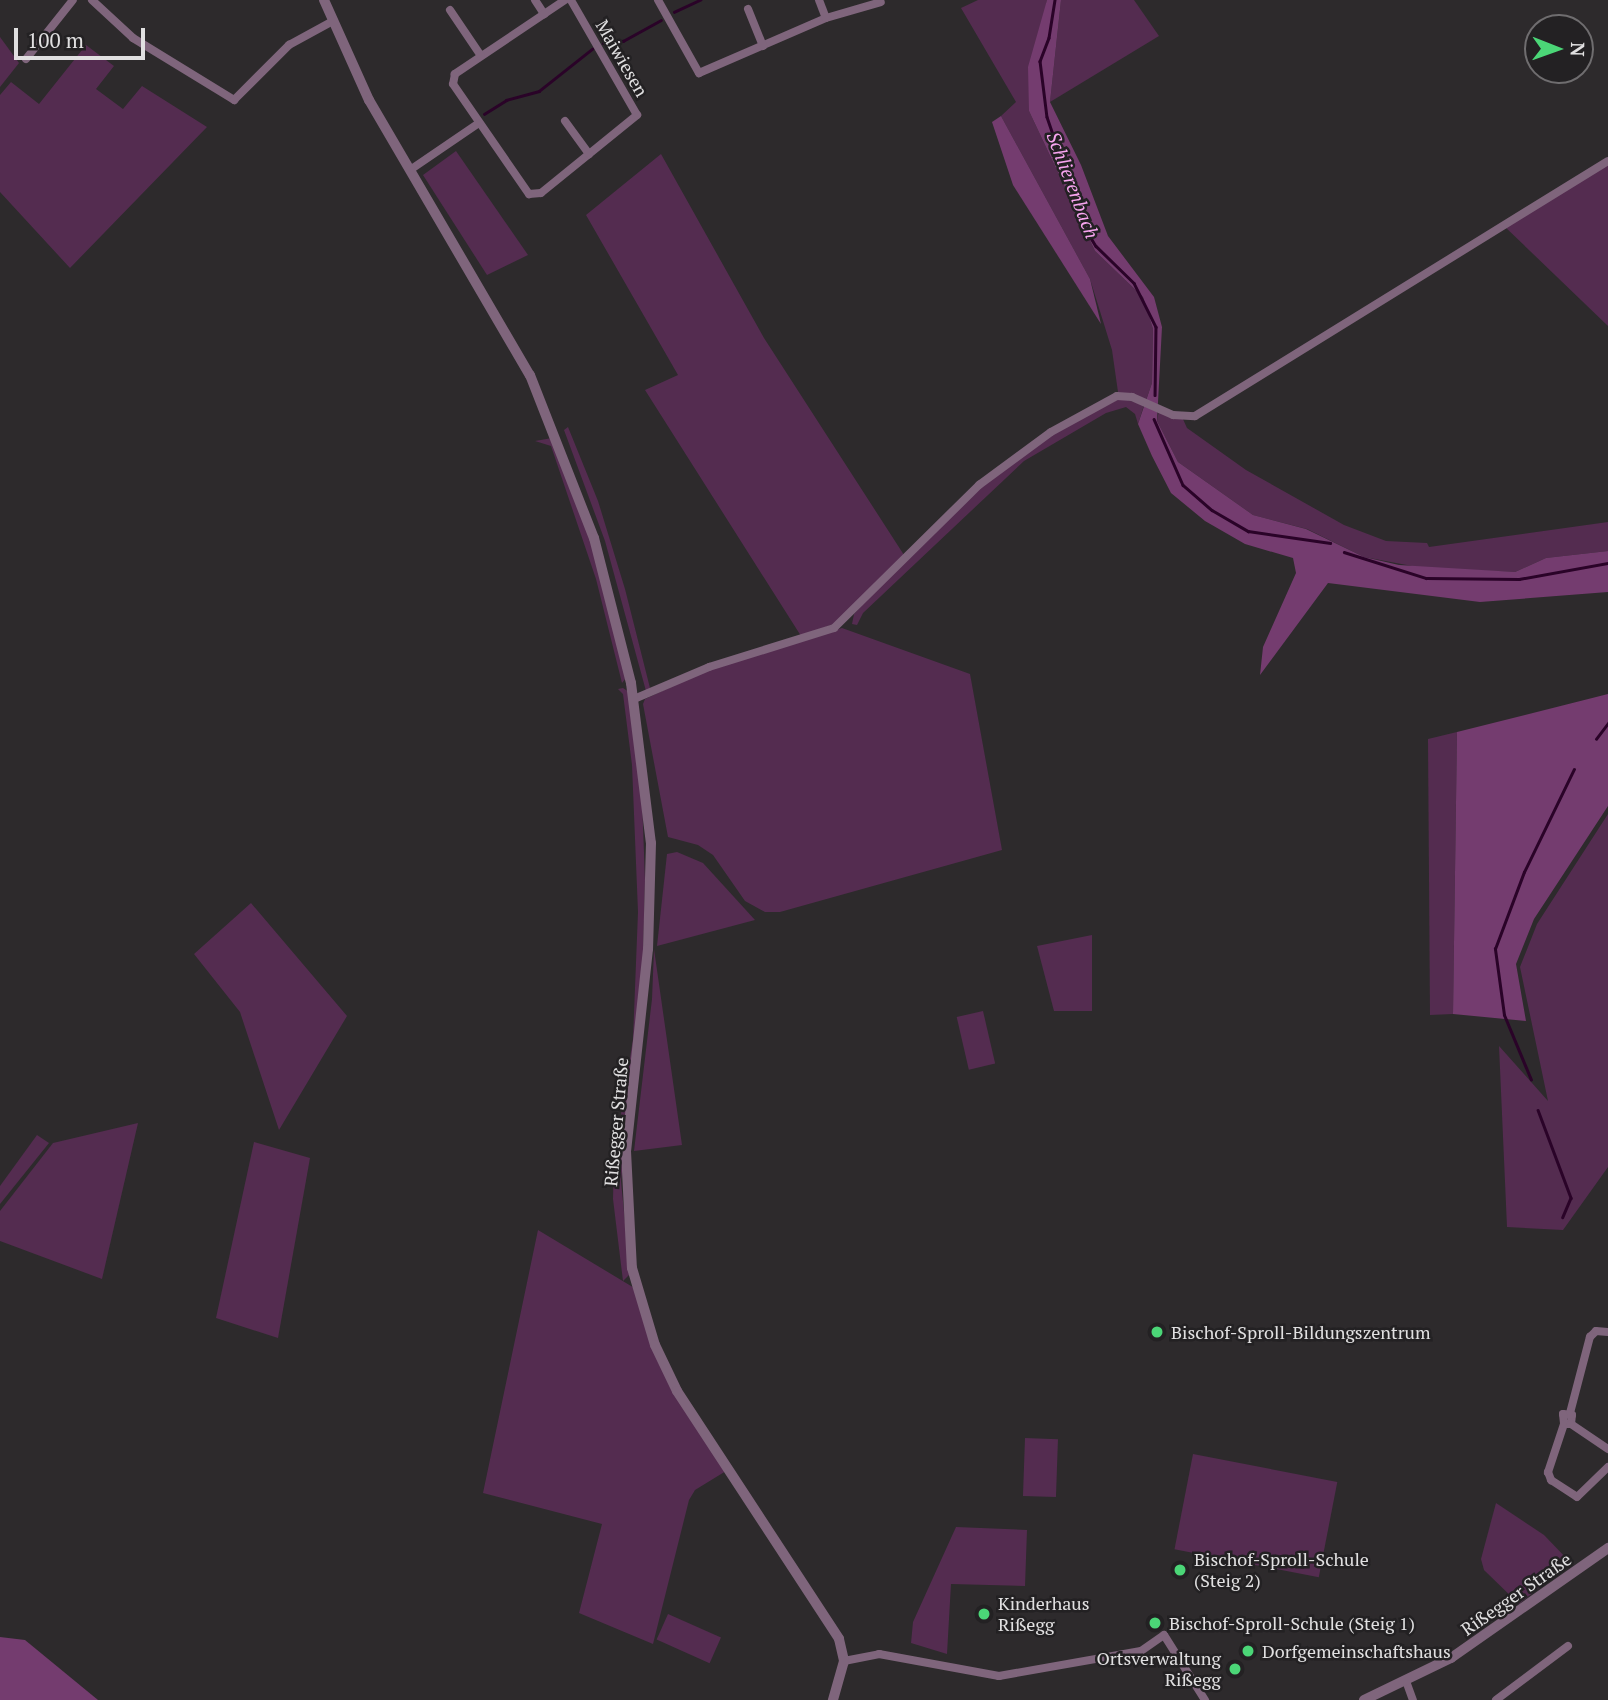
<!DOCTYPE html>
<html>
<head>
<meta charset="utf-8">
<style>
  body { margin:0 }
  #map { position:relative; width:1608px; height:1700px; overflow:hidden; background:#2d2a2c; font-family:"PT Serif",serif }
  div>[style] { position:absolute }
  .green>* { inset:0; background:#542c50; transform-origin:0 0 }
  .forest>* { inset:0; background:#743c6f }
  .stream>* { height:2.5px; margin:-1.25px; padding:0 1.25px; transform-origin:1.25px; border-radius:1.25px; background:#2a0328 }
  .minor>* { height:8px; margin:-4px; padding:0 4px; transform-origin:4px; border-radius:4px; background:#7f657c }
  .tertiary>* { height:10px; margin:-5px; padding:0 5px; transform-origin:5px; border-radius:5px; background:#7f657c }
  .dots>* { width:19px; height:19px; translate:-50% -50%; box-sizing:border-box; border:4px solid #232123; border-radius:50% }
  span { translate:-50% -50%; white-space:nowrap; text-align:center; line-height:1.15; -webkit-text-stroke:5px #232123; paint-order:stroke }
  .street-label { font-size:18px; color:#e1e0e1 }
  .poi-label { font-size:18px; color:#e1e0e1 }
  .left { translate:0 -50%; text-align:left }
  .right { translate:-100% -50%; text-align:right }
  .water-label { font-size:19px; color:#f8a5f0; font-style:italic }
  .north { position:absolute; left:1524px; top:14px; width:70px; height:70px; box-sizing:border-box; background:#232123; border:2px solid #6f6d6f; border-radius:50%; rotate:91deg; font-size:19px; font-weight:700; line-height:28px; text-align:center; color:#e1e0e1 }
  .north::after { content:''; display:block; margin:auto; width:24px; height:32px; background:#4bd677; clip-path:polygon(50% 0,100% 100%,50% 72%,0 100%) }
  .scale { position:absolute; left:14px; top:28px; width:131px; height:32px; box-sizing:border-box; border:4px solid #e1e0e1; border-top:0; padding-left:9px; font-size:21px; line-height:24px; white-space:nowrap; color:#e1e0e1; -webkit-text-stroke:5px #232123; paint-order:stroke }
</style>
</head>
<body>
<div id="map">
  <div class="green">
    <i style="clip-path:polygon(978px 0,1047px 0,1029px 111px,1095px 251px,1143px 297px,1153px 329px,1152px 383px,1145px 403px,1118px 392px,1112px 350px,1090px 279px,1001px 116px,1016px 102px,961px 8px)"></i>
    <i style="clip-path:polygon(1061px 0,1134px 0,1159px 36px,1050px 102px)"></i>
    <i style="clip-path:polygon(0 37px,19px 63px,0 87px)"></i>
    <i style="clip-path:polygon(86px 45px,114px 66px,96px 89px,123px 109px,142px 86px,207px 127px,70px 268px,0 192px,0 95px,11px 82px,39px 104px)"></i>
    <i style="clip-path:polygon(456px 151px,528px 255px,487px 275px,423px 175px)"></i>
    <i style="clip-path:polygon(661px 154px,764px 338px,904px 555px,842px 621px,801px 636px,645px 390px,678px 375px,586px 215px)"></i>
    <i style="clip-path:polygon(1608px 161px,1608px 326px,1503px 225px)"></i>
    <i style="clip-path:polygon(1121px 398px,1144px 405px,1138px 424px,1135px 414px,1126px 407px,1106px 413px,1024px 461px,863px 613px,857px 625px,852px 624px,854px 614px,885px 580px,980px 488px,1056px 432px)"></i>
    <i style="clip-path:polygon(1159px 410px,1182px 417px,1187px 428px,1246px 470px,1344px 525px,1386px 541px,1427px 543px,1429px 547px,1608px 522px,1608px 551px,1546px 558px,1515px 572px,1428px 569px,1364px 557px,1307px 529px,1253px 515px,1178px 462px,1157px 421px)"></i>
    <i style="clip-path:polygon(568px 427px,598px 501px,625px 589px,650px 688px,646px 691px,605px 541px,564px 430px)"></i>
    <i style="clip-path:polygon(552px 438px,590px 533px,626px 678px,622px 683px,596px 579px,551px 446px,535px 441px)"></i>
    <i style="clip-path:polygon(842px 628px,970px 674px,1002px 850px,780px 912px,765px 912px,745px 901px,713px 855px,698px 845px,668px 837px,643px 704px,645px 699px,712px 668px)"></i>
    <i style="clip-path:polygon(623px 688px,629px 692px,642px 799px,645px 880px,643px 960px,621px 1181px,630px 1274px,623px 1281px,613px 1199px,614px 1158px,633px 1039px,638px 912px,632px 765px,623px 694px,618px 689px)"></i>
    <i style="clip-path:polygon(1457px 732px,1453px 1014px,1430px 1015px,1428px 739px)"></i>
    <i style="clip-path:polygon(1608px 814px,1608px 1167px,1563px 1230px,1507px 1227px,1499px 1046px,1548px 1101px,1520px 967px,1537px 924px)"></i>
    <i style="clip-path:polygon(677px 852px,703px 863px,755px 920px,657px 946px,667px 854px)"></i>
    <i style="clip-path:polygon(251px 903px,347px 1016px,279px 1130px,240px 1012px,194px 954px)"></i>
    <i style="clip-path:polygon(1092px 935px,1092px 1011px,1054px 1011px,1037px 946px)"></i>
    <i style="clip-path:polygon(654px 949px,682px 1145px,634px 1151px,652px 999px)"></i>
    <i style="left:983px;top:1011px;width:54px;height:27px;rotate:77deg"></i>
    <i style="clip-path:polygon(138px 1123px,102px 1279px,0 1241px,0 1211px,53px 1143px)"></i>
    <i style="clip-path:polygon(37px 1135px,49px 1143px,0 1204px,0 1186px)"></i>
    <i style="clip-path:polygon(254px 1142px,310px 1158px,278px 1338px,216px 1318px)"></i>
    <i style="clip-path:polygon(538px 1230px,636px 1289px,655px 1345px,726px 1471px,695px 1490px,689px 1500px,653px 1644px,579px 1613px,602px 1524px,483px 1493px)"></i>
    <i style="left:1025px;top:1438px;width:33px;height:58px;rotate:2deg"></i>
    <i style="left:1193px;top:1454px;width:147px;height:97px;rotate:11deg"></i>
    <i style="clip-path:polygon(1496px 1503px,1544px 1535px,1570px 1562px,1519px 1604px,1484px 1570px,1481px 1559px)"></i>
    <i style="clip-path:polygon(956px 1527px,1027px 1530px,1025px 1586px,951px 1584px,947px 1654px,911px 1643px,913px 1622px)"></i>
    <i style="left:668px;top:1614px;width:58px;height:28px;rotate:24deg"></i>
  </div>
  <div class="forest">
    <i style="clip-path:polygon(1047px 0,1061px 0,1050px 102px,1081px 165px,1108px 236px,1154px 297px,1162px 327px,1157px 421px,1178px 462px,1253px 515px,1306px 529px,1364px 557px,1399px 565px,1515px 572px,1546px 558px,1608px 551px,1608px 592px,1480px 602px,1328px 583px,1260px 675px,1263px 647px,1296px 573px,1293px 558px,1245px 544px,1205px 521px,1171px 493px,1152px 456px,1138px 424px,1152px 383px,1153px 329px,1143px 297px,1095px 251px,1029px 111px,1028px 67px)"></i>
    <i style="clip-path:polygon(1001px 116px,1090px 279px,1101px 324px,1013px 185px,992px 122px)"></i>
    <i style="clip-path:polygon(1608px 694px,1608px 806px,1534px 919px,1516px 964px,1526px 1021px,1453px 1014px,1457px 732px)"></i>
    <i style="clip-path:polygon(0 1637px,25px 1640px,98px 1700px,0 1700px)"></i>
  </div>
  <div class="stream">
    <i style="left:1055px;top:0;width:38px;rotate:99deg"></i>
    <i style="left:1049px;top:38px;width:25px;rotate:111deg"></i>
    <i style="left:1040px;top:61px;width:56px;rotate:82.9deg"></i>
    <i style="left:1047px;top:117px;width:117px;rotate:71.1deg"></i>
    <i style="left:1085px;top:228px;width:21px;rotate:59deg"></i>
    <i style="left:1096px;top:246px;width:53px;rotate:44.2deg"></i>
    <i style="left:1134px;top:283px;width:49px;rotate:63.4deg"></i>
    <i style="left:1156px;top:327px;width:68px;rotate:90.8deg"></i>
    <i style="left:674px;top:12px;width:29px;rotate:-25deg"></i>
    <i style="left:603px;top:43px;width:20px;rotate:-6deg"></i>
    <i style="left:623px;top:41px;width:43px;rotate:-28.9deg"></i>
    <i style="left:484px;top:114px;width:26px;rotate:-32deg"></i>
    <i style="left:506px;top:100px;width:34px;rotate:-15deg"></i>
    <i style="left:539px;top:91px;width:68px;rotate:-38.4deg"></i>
    <i style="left:1154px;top:419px;width:72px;rotate:66.3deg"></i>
    <i style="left:1183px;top:485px;width:38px;rotate:41deg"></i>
    <i style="left:1212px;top:510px;width:42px;rotate:30.3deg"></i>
    <i style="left:1248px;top:531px;width:83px;rotate:8.3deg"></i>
    <i style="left:1344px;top:552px;width:86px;rotate:17.6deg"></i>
    <i style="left:1426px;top:578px;width:93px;rotate:0.6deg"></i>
    <i style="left:1519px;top:579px;width:90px;rotate:-10.2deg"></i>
    <i style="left:1596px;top:739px;width:20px;rotate:-53deg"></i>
    <i style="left:1531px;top:1080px;width:70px;rotate:-112.6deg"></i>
    <i style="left:1504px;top:1015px;width:67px;rotate:-97.8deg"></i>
    <i style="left:1495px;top:949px;width:82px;rotate:-69.4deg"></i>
    <i style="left:1524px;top:872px;width:114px;rotate:-64.1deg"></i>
    <i style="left:1538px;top:1110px;width:94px;rotate:69.4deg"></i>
    <i style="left:1571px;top:1198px;width:21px;rotate:113deg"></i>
  </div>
  <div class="minor">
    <i style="left:92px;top:0;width:56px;rotate:42.8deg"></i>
    <i style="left:133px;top:38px;width:119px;rotate:31.5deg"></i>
    <i style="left:234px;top:100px;width:78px;rotate:-45deg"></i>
    <i style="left:289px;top:45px;width:50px;rotate:-28.6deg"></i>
    <i style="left:535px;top:0;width:17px;rotate:57deg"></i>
    <i style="left:565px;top:0;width:133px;rotate:146.1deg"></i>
    <i style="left:455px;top:74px;width:10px;rotate:101deg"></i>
    <i style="left:453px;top:84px;width:134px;rotate:55.4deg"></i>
    <i style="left:529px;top:194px;width:12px;rotate:-5deg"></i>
    <i style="left:541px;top:193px;width:124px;rotate:-39.1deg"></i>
    <i style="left:637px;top:115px;width:133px;rotate:-119.9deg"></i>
    <i style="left:658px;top:0;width:84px;rotate:60.7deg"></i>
    <i style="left:699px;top:73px;width:138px;rotate:-23.4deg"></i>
    <i style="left:826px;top:18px;width:57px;rotate:-16.2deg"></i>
    <i style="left:819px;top:0;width:19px;rotate:69deg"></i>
    <i style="left:748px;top:9px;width:40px;rotate:68deg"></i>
    <i style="left:450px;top:10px;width:55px;rotate:56deg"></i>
    <i style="left:26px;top:59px;width:75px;rotate:-51.5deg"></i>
    <i style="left:565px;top:121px;width:41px;rotate:54deg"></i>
    <i style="left:410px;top:170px;width:83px;rotate:-34.3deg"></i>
    <i style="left:634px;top:699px;width:82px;rotate:-23.1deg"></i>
    <i style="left:709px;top:667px;width:131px;rotate:-17.3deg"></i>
    <i style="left:834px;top:628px;width:204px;rotate:-44.6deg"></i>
    <i style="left:979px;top:485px;width:89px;rotate:-36.4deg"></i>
    <i style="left:1051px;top:432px;width:75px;rotate:-28.6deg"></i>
    <i style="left:1117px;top:396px;width:15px;rotate:4deg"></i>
    <i style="left:1132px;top:397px;width:45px;rotate:23.7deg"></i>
    <i style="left:1173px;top:415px;width:22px;rotate:3deg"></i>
    <i style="left:1195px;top:416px;width:485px;rotate:-31.7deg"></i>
    <i style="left:1570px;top:1413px;width:79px;rotate:-75.3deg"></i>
    <i style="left:1590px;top:1337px;width:8px;rotate:-45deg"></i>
    <i style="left:1596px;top:1331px;width:12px;rotate:5deg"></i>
    <i style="left:1564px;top:1424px;width:51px;rotate:108.4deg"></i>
    <i style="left:1548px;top:1472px;width:9px;rotate:69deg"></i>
    <i style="left:1551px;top:1480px;width:31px;rotate:33deg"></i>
    <i style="left:1577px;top:1497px;width:43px;rotate:-44.1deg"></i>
    <i style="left:1571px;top:1424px;width:9px;rotate:-84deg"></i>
    <i style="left:1572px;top:1415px;width:9px;rotate:-174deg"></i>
    <i style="left:1563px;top:1414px;width:10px;rotate:84deg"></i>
    <i style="left:1564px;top:1424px;width:7px"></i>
    <i style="left:1571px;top:1424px;width:45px;rotate:34deg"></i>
    <i style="left:844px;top:1661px;width:36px;rotate:-11deg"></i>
    <i style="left:879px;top:1654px;width:122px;rotate:10.4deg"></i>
    <i style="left:999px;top:1676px;width:144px;rotate:-10deg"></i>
    <i style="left:1141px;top:1651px;width:28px;rotate:-35deg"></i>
    <i style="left:1164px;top:1635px;width:77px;rotate:57.8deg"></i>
    <i style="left:1406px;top:1681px;width:20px;rotate:70deg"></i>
    <i style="left:1496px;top:1700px;width:90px;rotate:-36.9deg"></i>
  </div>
  <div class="tertiary">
    <i style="left:324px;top:0;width:110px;rotate:65.8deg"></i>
    <i style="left:369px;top:100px;width:319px;rotate:59.7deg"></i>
    <i style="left:530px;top:375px;width:175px;rotate:68.6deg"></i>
    <i style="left:594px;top:538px;width:150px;rotate:75.7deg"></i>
    <i style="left:631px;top:683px;width:161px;rotate:82.9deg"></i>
    <i style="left:651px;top:843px;width:106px;rotate:91.6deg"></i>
    <i style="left:648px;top:949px;width:203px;rotate:96.2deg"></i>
    <i style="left:626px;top:1151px;width:117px;rotate:87.1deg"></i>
    <i style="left:632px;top:1268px;width:80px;rotate:73.4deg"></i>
    <i style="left:655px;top:1345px;width:51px;rotate:64.4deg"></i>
    <i style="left:677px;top:1391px;width:296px;rotate:56.8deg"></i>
    <i style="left:839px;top:1639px;width:23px;rotate:77deg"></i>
    <i style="left:844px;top:1661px;width:41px;rotate:105.8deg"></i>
    <i style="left:1364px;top:1700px;width:97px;rotate:-25.8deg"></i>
    <i style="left:1451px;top:1658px;width:192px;rotate:-35deg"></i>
  </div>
  <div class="dots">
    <i style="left:1157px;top:1332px;background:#4bd677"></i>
    <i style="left:1180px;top:1570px;background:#4bd677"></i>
    <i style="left:984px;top:1614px;background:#4bd677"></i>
    <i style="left:1155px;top:1623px;background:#4bd677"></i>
    <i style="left:1248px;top:1651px;background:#4bd677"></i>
    <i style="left:1235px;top:1669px;background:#4bd677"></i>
  </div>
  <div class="street-label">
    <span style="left:622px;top:58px;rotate:60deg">Maiwiesen</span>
    <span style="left:616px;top:1122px;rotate:-85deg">Rißegger Straße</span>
    <span style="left:1516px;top:1594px;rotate:-35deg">Rißegger Straße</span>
  </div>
  <div class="poi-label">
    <span class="left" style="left:1171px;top:1332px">Bischof-Sproll-Bildungszentrum</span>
    <span class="left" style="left:1194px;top:1570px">Bischof-Sproll-Schule<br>(Steig 2)</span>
    <span class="left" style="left:998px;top:1614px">Kinderhaus<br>Rißegg</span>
    <span class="left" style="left:1169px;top:1623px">Bischof-Sproll-Schule (Steig 1)</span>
    <span class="left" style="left:1262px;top:1651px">Dorfgemeinschaftshaus</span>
    <span class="right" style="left:1221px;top:1669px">Ortsverwaltung<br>Rißegg</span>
  </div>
  <div class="water-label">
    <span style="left:1073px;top:185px;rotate:69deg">Schlierenbach</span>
  </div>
  <div class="north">N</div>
  <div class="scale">100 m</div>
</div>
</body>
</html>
